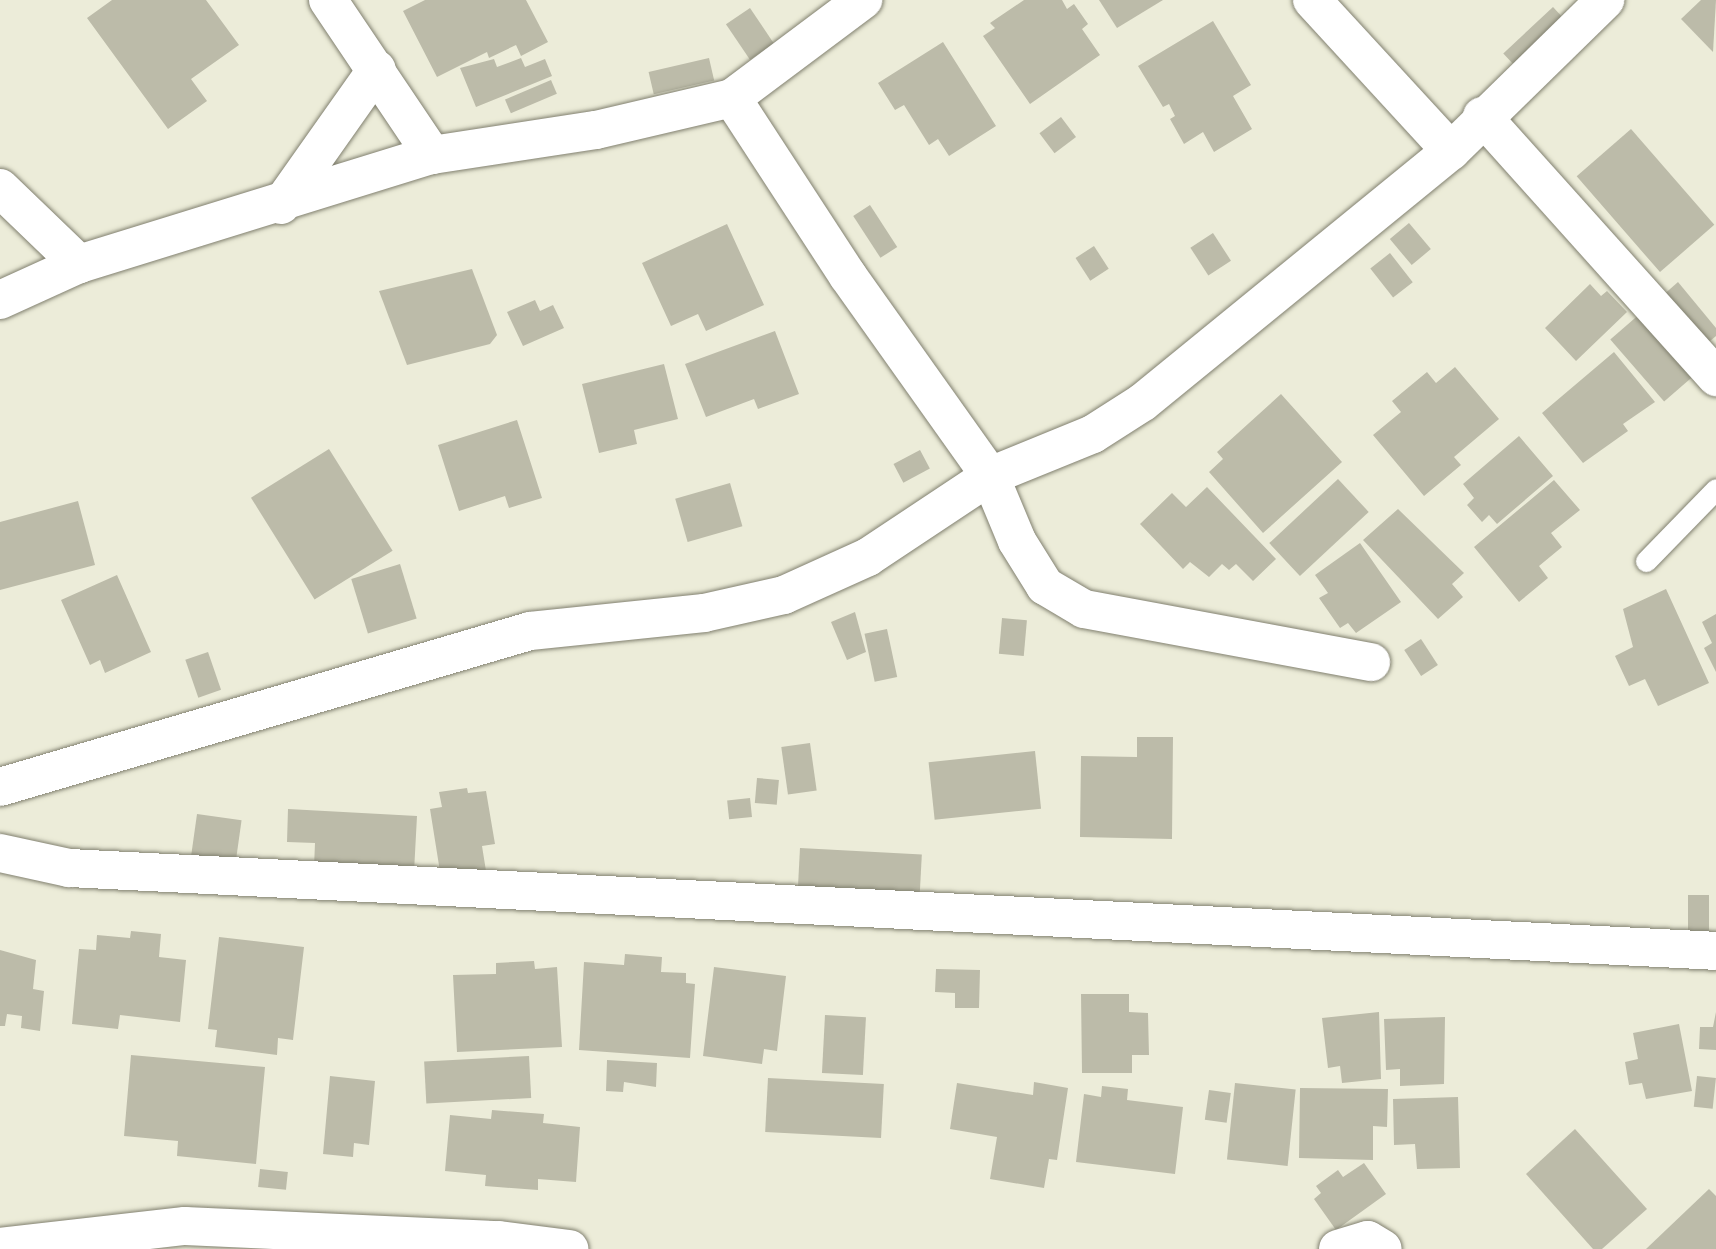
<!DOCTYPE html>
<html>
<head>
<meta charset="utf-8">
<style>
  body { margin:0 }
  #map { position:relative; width:1716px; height:1249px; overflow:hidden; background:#ececd9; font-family:"Asap Condensed",sans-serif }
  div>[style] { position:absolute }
  .building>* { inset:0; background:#bcbba9; transform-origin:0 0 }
  .roads { filter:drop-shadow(0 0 2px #81806f) drop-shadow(0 0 2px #81806f) }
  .lane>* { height:21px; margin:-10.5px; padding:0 10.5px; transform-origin:10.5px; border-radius:10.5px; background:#fff }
  .street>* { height:38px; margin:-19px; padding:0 19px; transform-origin:19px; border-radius:19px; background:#fff }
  span { translate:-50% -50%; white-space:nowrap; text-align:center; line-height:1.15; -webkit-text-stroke:5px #fff; paint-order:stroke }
</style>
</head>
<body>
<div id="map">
  <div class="building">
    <i style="clip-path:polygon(112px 0,206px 0,239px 45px,191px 79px,207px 101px,168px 129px,87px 18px)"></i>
    <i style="clip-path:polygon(425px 0,526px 0,548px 42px,521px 56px,516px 45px,489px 58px,487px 52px,437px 77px,403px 11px)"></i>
    <i style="clip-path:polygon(1024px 0,1062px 0,1067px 9px,1074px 4px,1088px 24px,1082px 29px,1100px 55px,1030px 104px,983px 36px,995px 28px,990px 23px)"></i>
    <i style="clip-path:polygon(1099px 0,1163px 0,1117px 28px)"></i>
    <i style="clip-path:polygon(1701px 0,1716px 0,1713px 52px,1681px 19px)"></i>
    <i style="left:1553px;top:7px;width:18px;height:68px;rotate:47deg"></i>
    <i style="left:750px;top:8px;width:43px;height:29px;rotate:56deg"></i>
    <i style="clip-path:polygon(1213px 21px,1251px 85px,1233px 96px,1252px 129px,1214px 152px,1203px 132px,1184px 144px,1170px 119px,1175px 116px,1169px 104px,1163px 107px,1138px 66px)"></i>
    <i style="clip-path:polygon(943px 42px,996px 126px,949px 156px,938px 139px,929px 145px,904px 105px,895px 110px,878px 83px)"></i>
    <i style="clip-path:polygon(521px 58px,525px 67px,545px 59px,552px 76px,476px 107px,460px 68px,494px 59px,497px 67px)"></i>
    <i style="left:709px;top:58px;width:23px;height:62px;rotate:77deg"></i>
    <i style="left:551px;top:80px;width:15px;height:50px;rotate:67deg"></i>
    <i style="left:1061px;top:117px;width:25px;height:27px;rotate:53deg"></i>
    <i style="left:1631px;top:129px;width:127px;height:72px;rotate:49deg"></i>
    <i style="left:870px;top:205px;width:50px;height:20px;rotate:57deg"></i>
    <i style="left:1409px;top:223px;width:34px;height:25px;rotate:50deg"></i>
    <i style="clip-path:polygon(727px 224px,764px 305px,706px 331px,698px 314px,671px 326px,642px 263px)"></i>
    <i style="left:1213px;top:233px;width:33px;height:27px;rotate:57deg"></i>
    <i style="left:1094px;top:246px;width:27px;height:22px;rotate:57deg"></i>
    <i style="left:1390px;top:253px;width:37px;height:25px;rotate:52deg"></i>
    <i style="clip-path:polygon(472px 269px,497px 335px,490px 344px,407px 365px,379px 291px)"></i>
    <i style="clip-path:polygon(1678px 282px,1716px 328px,1716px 336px,1703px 347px,1661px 297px)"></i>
    <i style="clip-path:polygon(1590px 284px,1601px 296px,1607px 291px,1627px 312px,1576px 361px,1545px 328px)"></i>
    <i style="clip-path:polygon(535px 300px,540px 311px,553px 305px,564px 328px,523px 346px,507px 312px)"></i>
    <i style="left:1642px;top:312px;width:82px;height:42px;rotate:49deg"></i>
    <i style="clip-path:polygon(775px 331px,799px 394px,758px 409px,754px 399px,706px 417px,685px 364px)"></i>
    <i style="clip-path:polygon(1614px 352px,1655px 402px,1623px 424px,1628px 431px,1583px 463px,1542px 413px)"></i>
    <i style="clip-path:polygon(664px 364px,678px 419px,634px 430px,637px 444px,599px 453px,582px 384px)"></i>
    <i style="clip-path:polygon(1455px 367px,1499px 419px,1454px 457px,1461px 465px,1424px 496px,1373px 435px,1401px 412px,1392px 401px,1427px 372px,1436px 383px)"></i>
    <i style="clip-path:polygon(1281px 394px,1342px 462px,1263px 533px,1209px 472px,1223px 459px,1217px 452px)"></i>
    <i style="clip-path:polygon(517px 420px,542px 498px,509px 508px,505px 496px,459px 511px,438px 445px)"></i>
    <i style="clip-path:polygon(1519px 436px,1553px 476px,1497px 524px,1489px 515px,1482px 522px,1467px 505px,1474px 498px,1463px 484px)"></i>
    <i style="left:329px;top:449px;width:120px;height:92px;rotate:58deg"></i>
    <i style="left:920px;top:450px;width:21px;height:30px;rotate:62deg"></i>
    <i style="left:1338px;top:479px;width:45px;height:94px;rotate:47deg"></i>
    <i style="clip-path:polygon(1554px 480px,1580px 510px,1551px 533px,1562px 547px,1539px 566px,1548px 578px,1519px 602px,1474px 547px)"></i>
    <i style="left:730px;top:483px;width:45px;height:57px;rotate:74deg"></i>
    <i style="clip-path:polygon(1207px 487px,1276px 559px,1253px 581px,1236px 564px,1229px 570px,1222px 564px,1209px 577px,1190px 562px,1183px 569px,1140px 524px,1172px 493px,1186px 507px)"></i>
    <i style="clip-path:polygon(78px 501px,95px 565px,0 590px,0 522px)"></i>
    <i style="clip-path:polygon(1398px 509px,1464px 573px,1452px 584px,1463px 597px,1438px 619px,1363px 540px)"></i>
    <i style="clip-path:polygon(1360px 543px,1401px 602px,1356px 633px,1348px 623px,1340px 628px,1319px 598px,1328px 593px,1315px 575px)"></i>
    <i style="left:400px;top:564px;width:57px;height:51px;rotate:73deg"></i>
    <i style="clip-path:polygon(117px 575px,151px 652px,105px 673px,100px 660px,90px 665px,61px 600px)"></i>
    <i style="clip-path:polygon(1666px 589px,1709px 683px,1658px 706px,1645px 679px,1629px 686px,1615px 656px,1633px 647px,1623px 609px)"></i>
    <i style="clip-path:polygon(855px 612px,866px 652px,847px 660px,831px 622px)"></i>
    <i style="clip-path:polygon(1716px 614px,1716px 672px,1704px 648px,1712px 643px,1702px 622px)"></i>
    <i style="left:1002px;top:618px;width:25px;height:36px;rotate:5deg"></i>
    <i style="left:887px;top:629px;width:49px;height:23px;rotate:78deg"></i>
    <i style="left:1421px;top:639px;width:31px;height:20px;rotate:57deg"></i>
    <i style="left:208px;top:652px;width:40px;height:24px;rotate:71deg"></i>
    <i style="clip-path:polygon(1137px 737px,1173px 737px,1172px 839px,1080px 837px,1081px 756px,1137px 757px)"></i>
    <i style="left:810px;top:743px;width:48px;height:29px;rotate:82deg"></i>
    <i style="left:1035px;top:751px;width:58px;height:107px;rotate:84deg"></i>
    <i style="left:757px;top:778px;width:22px;height:25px;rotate:5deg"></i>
    <i style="clip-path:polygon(467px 788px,468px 793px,486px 791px,495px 844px,482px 846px,486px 871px,441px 878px,430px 809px,442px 807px,439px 792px)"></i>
    <i style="left:750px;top:798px;width:19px;height:23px;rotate:84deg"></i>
    <i style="clip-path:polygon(288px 809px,417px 816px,414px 872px,314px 867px,315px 843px,287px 842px)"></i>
    <i style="left:197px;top:814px;width:45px;height:54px;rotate:8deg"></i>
    <i style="left:800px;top:848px;width:122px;height:46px;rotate:3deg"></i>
    <i style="left:1688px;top:895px;width:21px;height:38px"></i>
    <i style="clip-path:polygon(131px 931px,161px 934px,159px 957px,186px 960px,180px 1022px,120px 1015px,118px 1029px,72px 1024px,79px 949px,96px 950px,97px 935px,130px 938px)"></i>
    <i style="clip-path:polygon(219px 937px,304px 947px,293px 1040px,278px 1038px,277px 1055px,215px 1047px,217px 1030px,208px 1029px)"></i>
    <i style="clip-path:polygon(0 950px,36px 960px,33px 989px,44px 991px,40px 1031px,21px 1028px,22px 1016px,7px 1014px,5px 1026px,0 1026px)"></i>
    <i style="clip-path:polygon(625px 954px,662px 957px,661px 972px,686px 973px,686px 983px,695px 984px,690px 1058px,579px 1050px,584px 962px,624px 965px)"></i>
    <i style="clip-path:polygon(534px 961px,535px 969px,557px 967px,562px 1047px,457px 1052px,453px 975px,496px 974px,496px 963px)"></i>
    <i style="clip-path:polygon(714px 967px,786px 976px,777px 1051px,764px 1049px,762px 1064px,703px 1056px)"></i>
    <i style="clip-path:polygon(936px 969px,980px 970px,979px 1008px,955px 1008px,955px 993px,935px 992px)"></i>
    <i style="clip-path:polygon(1081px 994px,1129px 994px,1129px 1012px,1148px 1013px,1149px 1055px,1132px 1055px,1132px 1073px,1082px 1073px)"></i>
    <i style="clip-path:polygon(1379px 1012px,1381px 1079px,1342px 1083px,1340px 1066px,1328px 1068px,1322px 1018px)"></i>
    <i style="clip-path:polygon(1716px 1012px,1716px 1050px,1699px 1049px,1700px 1027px,1713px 1027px)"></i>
    <i style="left:825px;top:1015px;width:41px;height:58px;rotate:3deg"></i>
    <i style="clip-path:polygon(1445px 1017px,1444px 1084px,1400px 1086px,1400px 1069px,1386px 1070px,1384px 1019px)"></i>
    <i style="clip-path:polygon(1679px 1024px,1692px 1091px,1646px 1099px,1642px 1083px,1629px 1085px,1625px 1062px,1638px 1059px,1633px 1033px)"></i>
    <i style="clip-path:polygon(131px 1055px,265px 1067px,256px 1164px,177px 1156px,178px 1141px,124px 1136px)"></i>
    <i style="left:529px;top:1056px;width:42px;height:105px;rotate:87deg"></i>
    <i style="clip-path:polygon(607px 1060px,657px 1063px,656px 1087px,624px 1082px,623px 1092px,606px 1091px)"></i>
    <i style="clip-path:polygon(330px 1076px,375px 1081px,369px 1145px,354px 1143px,353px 1157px,323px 1154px)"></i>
    <i style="left:1697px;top:1076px;width:19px;height:31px;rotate:6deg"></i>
    <i style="left:768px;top:1078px;width:116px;height:54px;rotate:3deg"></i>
    <i style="clip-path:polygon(1034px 1082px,1068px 1088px,1057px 1160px,1049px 1159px,1044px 1188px,990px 1179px,997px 1137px,950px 1129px,957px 1083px,1033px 1095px)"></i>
    <i style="left:1235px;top:1083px;width:61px;height:77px;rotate:6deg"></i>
    <i style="clip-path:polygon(1102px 1086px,1128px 1089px,1127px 1100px,1183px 1107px,1175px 1174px,1076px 1162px,1084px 1094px,1101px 1097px)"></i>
    <i style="clip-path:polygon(1300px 1088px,1388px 1089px,1387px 1127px,1373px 1126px,1373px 1160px,1299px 1158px)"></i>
    <i style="left:1209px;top:1090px;width:22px;height:30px;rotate:8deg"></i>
    <i style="clip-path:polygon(1458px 1097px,1460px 1168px,1417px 1169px,1415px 1144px,1394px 1145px,1393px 1099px)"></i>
    <i style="clip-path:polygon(492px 1110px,544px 1114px,543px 1123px,580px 1127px,576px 1182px,538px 1179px,538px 1190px,485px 1186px,486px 1175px,445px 1171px,450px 1115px,491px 1119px)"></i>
    <i style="clip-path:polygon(1575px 1129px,1647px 1209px,1602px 1249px,1593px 1249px,1526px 1174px)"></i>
    <i style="clip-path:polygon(1364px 1163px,1386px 1194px,1336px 1230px,1314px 1199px,1321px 1193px,1316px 1186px,1338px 1170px,1343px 1177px)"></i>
    <i style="left:260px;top:1169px;width:28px;height:18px;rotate:6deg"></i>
    <i style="clip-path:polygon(1709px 1189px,1716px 1196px,1716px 1249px,1646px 1249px)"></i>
  </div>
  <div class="roads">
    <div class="lane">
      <i style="left:1646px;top:561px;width:100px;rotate:-45.8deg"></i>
    </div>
    <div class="street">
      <i style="left:328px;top:0;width:187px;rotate:56.1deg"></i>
      <i style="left:1312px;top:0;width:205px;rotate:47.4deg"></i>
      <i style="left:732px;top:98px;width:164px;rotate:-36.8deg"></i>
      <i style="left:1482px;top:116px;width:351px;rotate:48.1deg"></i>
      <i style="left:0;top:188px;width:110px;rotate:43.9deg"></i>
      <i style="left:281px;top:205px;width:166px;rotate:-54.8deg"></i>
      <i style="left:0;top:300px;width:87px;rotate:-24.5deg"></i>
      <i style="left:79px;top:264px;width:369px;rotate:-17.2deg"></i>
      <i style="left:432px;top:155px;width:166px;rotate:-8.7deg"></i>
      <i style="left:596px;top:130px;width:140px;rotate:-13.2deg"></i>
      <i style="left:732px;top:98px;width:212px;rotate:56.9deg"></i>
      <i style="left:848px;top:276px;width:245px;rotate:54.6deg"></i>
      <i style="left:990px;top:476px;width:70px;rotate:67.4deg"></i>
      <i style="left:1017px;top:541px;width:53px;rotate:58.1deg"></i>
      <i style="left:1045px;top:586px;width:45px;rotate:30.5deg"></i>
      <i style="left:1084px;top:609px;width:292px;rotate:10.5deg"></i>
      <i style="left:0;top:787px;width:552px;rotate:-16.4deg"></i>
      <i style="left:530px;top:631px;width:175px;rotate:-5.9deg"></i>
      <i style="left:704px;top:613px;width:82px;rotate:-12.7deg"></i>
      <i style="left:784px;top:595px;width:92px;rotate:-24.3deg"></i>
      <i style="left:868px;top:557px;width:146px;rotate:-33.6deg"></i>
      <i style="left:990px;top:476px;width:111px;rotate:-22.2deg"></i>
      <i style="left:1093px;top:434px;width:59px;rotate:-32.6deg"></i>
      <i style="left:1143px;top:402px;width:397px;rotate:-39.2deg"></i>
      <i style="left:1451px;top:151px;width:216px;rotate:-44.4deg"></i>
      <i style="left:0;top:853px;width:71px;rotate:12.3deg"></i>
      <i style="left:69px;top:868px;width:1649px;rotate:2.88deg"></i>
      <i style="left:0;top:1247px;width:186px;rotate:-6.5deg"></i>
      <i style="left:185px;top:1226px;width:314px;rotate:2.6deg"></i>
      <i style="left:499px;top:1240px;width:71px;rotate:7.3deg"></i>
      <i style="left:1338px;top:1249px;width:31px;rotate:-17deg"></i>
      <i style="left:1368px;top:1240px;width:17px;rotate:31deg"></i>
    </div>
  </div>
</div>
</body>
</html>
